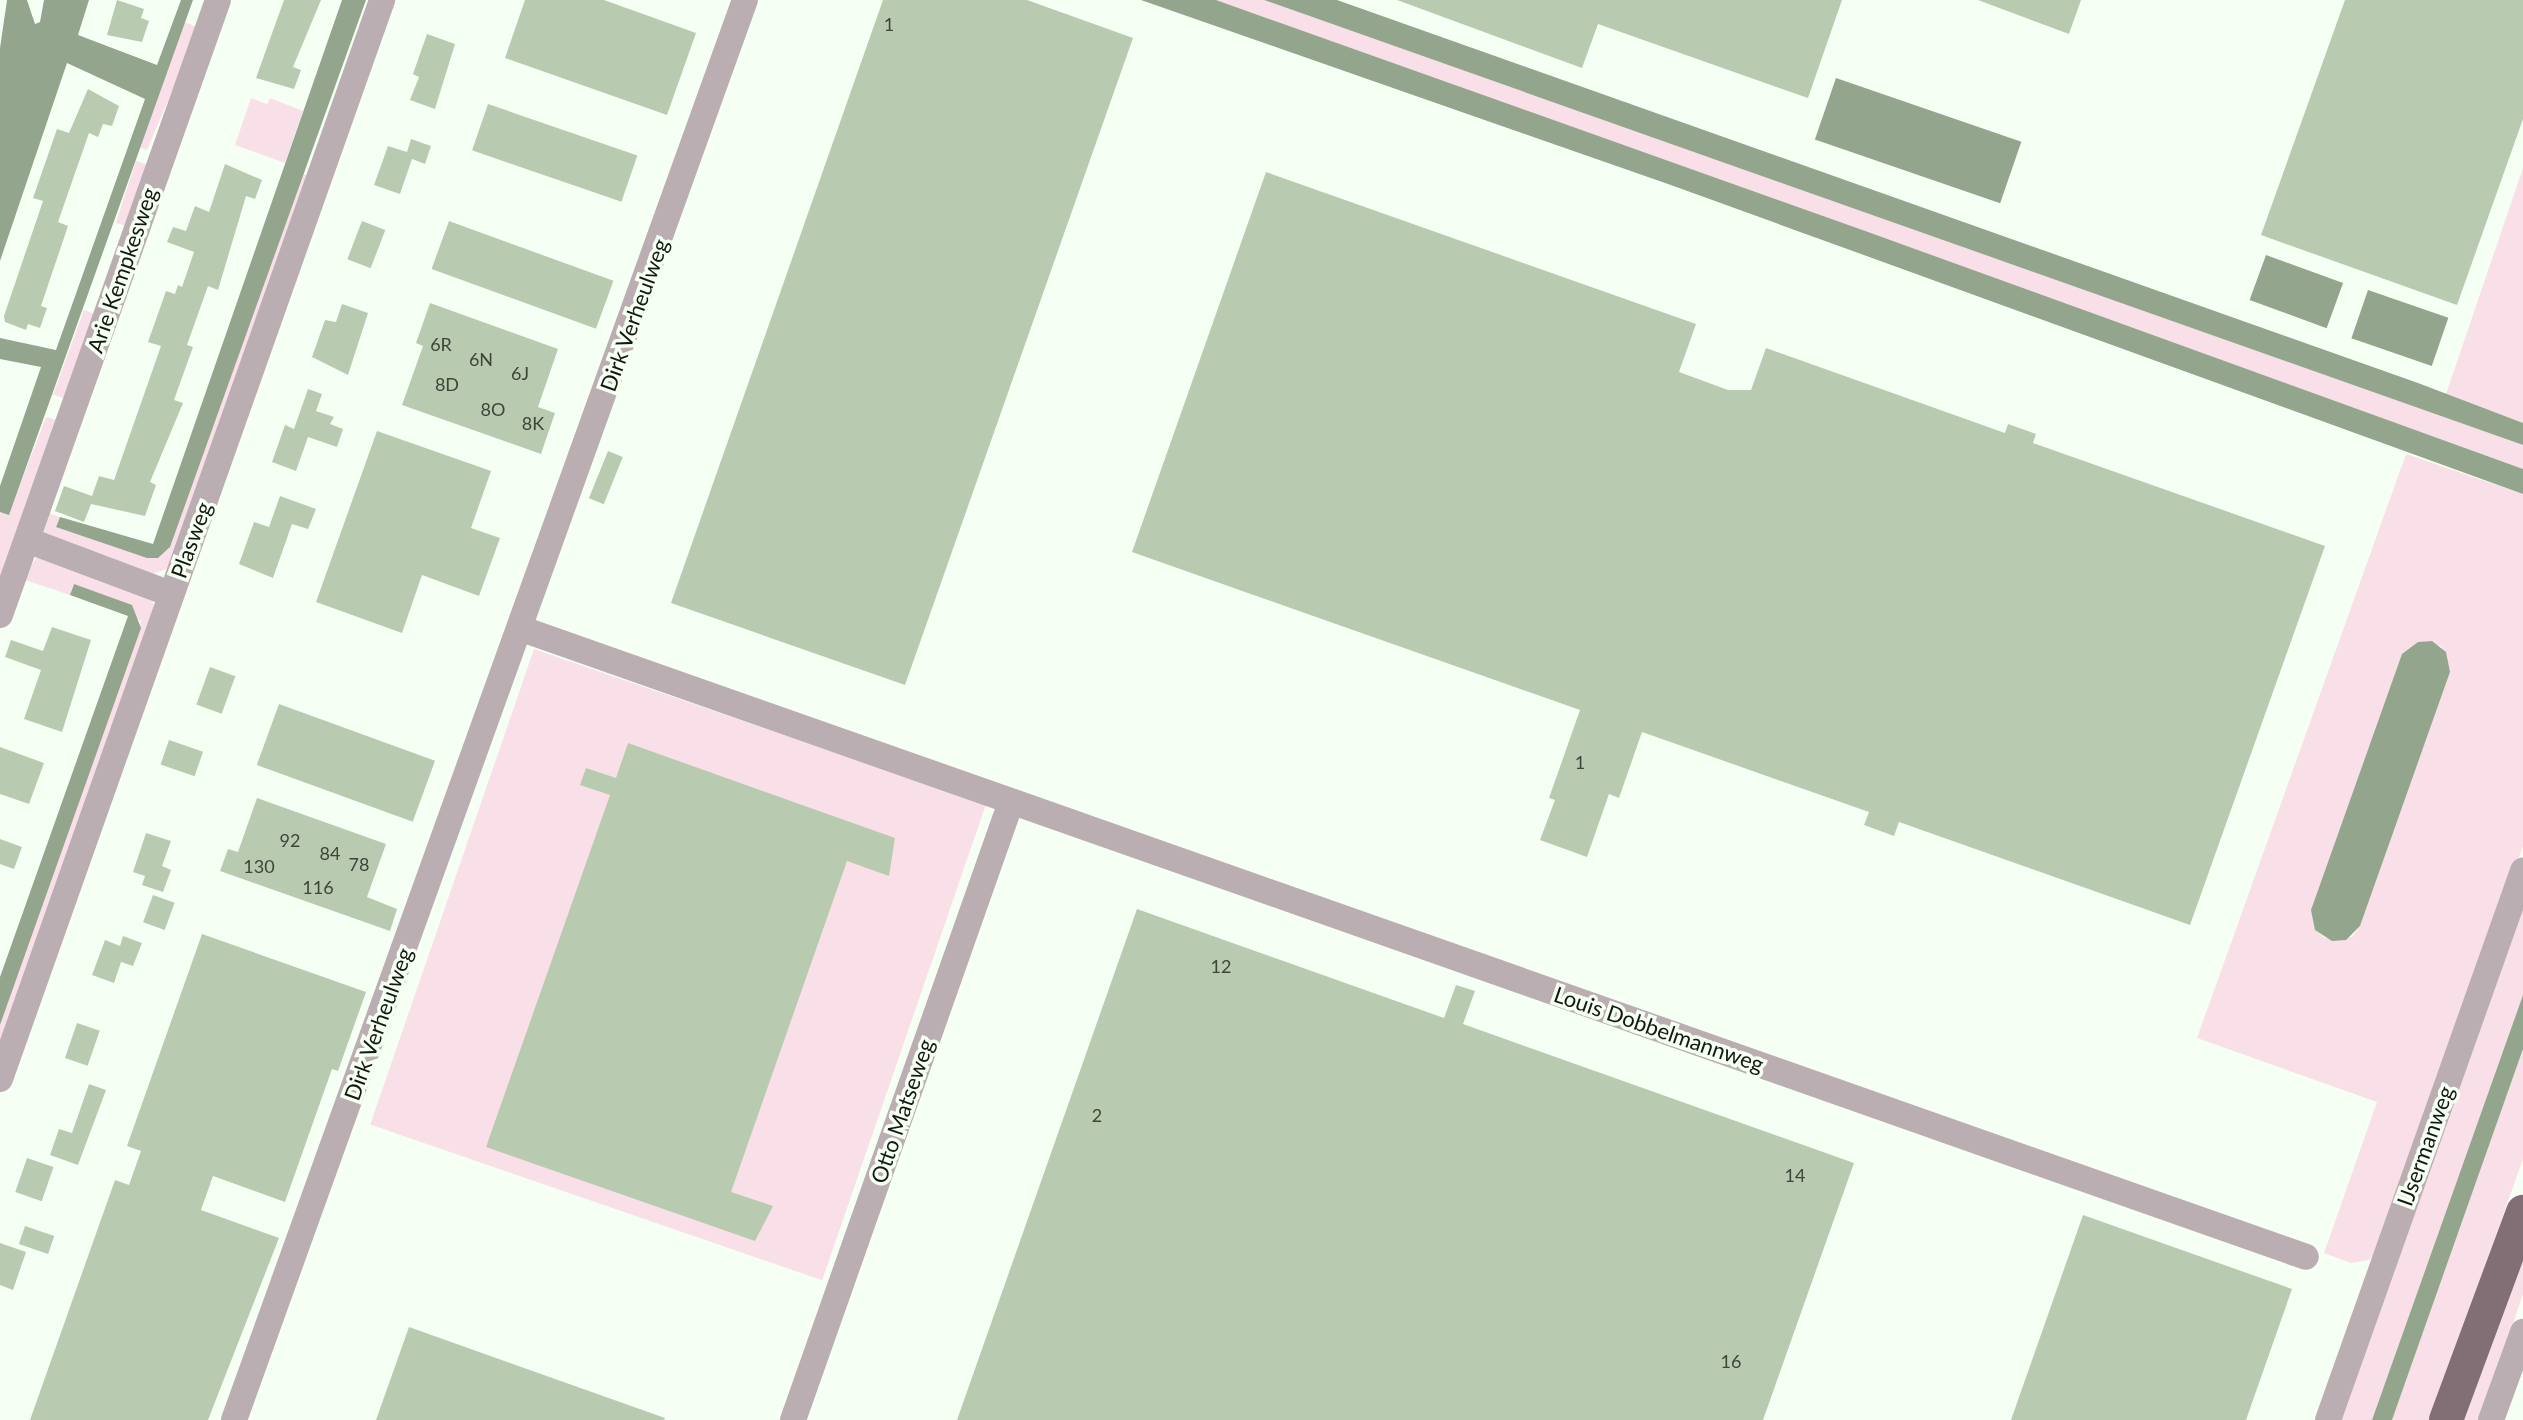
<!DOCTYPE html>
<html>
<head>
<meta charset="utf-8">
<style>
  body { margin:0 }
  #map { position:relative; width:2523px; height:1420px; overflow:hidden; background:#f6fff3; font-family:Lato,sans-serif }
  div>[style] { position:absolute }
  .green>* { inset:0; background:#f9e0e8; transform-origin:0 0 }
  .water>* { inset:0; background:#93a58d; transform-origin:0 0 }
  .building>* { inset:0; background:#b8cbb1; transform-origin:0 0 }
  .minor>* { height:26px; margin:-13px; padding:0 13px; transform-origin:13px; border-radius:13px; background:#baaeb2 }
  .major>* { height:34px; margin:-17px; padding:0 17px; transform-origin:17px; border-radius:17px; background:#826e75 }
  span { translate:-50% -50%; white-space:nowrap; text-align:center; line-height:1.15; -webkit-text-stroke:7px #f6fff3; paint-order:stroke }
  .number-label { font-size:18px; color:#3c4539 }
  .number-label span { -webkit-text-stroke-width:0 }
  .street-label { font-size:22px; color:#131811 }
</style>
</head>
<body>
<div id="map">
  <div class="green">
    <i style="clip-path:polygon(1216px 0,1264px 0,2438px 415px,2523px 445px,2523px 469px)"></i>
    <i style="left:185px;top:22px;width:15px;height:133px;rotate:23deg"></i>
    <i style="clip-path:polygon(251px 98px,267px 104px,270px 98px,303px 111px,285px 163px,235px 145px)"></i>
    <i style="left:136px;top:161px;width:16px;height:65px;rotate:18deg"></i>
    <i style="clip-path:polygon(2523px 168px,2523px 423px,2446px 394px)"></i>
    <i style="clip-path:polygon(303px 174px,312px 177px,169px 568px,150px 575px,42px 535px,45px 512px,60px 517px,56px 526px,168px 550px)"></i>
    <i style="left:84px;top:310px;width:15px;height:90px;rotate:20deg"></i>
    <i style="clip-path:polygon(46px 417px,60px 421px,0 591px,0 512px,9px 514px)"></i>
    <i style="clip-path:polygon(evenodd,2406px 454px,2523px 494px,2523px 846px,2381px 1247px,2369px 1260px,2351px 1263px,2324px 1253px,2377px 1102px,2197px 1038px,2406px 454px,2426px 641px,2442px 647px,2450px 672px,2360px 926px,2352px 937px,2325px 938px,2315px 930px,2426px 641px)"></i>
    <i style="clip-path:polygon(37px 557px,150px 595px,155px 609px,0 1057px,0 1025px,141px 621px,73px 585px,70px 595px,22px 579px)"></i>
    <i style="left:534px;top:649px;width:478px;height:503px;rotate:19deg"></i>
    <i style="clip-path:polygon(2523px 895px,2523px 995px,2372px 1420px,2337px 1420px)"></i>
    <i style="clip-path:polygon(2523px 1049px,2523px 1159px,2430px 1420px,2392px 1420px)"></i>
    <i style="clip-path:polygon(2523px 1231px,2523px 1294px,2481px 1420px,2456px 1420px)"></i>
  </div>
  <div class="water">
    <i style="clip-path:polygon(7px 0,27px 0,35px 24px,40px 22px,44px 0,89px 0,78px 35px,157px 65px,181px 0,193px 0,9px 515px,0 512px,0 486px,41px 367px,0 359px,0 338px,56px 350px,145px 99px,67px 63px,0 261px,0 48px)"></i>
    <i style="clip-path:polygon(342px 0,366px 0,170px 547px,158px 558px,147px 558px,56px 527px,60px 517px,153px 544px)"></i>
    <i style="clip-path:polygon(1141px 0,1216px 0,1868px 232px,2523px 469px,2523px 494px,1668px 184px)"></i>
    <i style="clip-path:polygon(1264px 0,1337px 0,2418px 383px,2523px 423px,2523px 445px)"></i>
    <i style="left:1836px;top:78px;width:196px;height:65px;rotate:19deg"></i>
    <i style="left:2266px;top:255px;width:82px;height:48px;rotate:20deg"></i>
    <i style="left:2368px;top:290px;width:85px;height:51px;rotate:19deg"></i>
    <i style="clip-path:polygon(74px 584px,132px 605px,141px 628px,0 1025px,0 977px,128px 616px,70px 595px)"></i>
    <i style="clip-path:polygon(2432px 641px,2446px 652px,2450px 672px,2360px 926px,2346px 940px,2332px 941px,2315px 930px,2311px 910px,2402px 654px,2418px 642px)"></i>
    <i style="clip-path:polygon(2523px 995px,2523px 1049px,2392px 1420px,2372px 1420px)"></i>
  </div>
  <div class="building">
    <i style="clip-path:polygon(117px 0,144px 9px,141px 18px,149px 21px,142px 42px,107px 35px)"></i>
    <i style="clip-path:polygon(284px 0,321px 0,293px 67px,301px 70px,294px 89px,256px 78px)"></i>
    <i style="clip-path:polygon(525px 0,604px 0,696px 33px,667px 115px,505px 58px)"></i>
    <i style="clip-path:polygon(883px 0,1027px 0,1133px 38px,905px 685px,671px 603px)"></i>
    <i style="clip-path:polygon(1397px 0,1842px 0,1808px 98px,1598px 24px,1582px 68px)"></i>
    <i style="clip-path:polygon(1978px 0,2081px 0,2069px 34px)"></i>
    <i style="clip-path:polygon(2345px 0,2523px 0,2523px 119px,2457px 305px,2261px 235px)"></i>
    <i style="clip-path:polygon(427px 34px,455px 44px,435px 109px,410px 100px,419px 77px,413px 74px)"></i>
    <i style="clip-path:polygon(88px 89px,119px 106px,112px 126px,103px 124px,98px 137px,89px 133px,58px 222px,68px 226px,41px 306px,47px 308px,40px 328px,28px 324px,26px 330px,5px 322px,4px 316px,43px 201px,33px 198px,57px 129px,69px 133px)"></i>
    <i style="left:488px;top:104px;width:158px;height:49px;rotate:19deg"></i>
    <i style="clip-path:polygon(411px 139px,431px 146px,425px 164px,412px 159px,400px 194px,374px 185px,388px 146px,407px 152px)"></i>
    <i style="clip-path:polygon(225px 164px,262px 180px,255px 199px,246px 196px,218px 290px,208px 286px,187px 345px,193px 347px,174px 400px,183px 403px,150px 482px,156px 485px,145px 516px,91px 504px,84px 522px,55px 511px,64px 486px,92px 496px,99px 476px,114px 480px,161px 346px,148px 342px,166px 291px,175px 294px,178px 285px,182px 287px,194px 252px,167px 242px,173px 227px,186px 231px,195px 206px,209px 212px)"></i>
    <i style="clip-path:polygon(1266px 172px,1696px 324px,1679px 372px,1728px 390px,1751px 390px,1766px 348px,2005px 433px,2008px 424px,2036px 434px,2033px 443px,2325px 546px,2190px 925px,1899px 822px,1894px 836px,1864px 825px,1869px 812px,1642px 732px,1619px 798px,1609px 794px,1587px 857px,1540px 840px,1555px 800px,1549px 798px,1580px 710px,1132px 552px)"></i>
    <i style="left:362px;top:221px;width:25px;height:41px;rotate:21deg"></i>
    <i style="left:449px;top:221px;width:175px;height:51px;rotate:20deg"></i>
    <i style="clip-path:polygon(430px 303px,558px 349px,538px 407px,555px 413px,541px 454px,402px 405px,423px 346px,416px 343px)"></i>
    <i style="clip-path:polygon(342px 304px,368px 313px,348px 375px,312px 357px,325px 320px,336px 322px)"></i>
    <i style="clip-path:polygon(308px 389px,322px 394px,316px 411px,334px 417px,330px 424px,343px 429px,337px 447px,308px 437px,296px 471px,272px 462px,285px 425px,294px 429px)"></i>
    <i style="clip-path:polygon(377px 431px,491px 471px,471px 528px,500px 538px,479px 596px,422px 575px,402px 633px,316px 602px)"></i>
    <i style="left:608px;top:451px;width:16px;height:51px;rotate:22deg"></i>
    <i style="clip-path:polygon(280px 496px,316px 509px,308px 529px,292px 524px,273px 578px,239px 564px,254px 522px,269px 527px)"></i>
    <i style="clip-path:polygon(52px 627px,91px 640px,62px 732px,24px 719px,41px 670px,5px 657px,11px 640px,43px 651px)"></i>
    <i style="left:210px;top:667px;width:27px;height:40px;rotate:20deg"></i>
    <i style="left:279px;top:704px;width:166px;height:65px;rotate:20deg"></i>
    <i style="left:169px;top:740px;width:36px;height:26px;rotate:19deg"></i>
    <i style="clip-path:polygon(628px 743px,895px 838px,889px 876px,847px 861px,731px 1192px,773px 1206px,755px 1241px,486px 1147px,610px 795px,580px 785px,586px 768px,616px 778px)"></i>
    <i style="clip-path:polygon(0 747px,44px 763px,29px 804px,0 794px)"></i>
    <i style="clip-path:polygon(257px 798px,386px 844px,367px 897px,397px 909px,390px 931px,220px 871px,228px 849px,238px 852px)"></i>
    <i style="clip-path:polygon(146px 833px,171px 841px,162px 866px,171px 870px,163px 892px,142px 885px,145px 876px,133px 872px)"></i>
    <i style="clip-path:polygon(0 839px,22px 847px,14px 869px,0 864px)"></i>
    <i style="left:153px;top:895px;width:23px;height:29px;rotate:20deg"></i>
    <i style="clip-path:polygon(1137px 909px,1444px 1018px,1456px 985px,1475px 991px,1463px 1024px,1854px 1163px,1763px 1420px,957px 1420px)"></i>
    <i style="clip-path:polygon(202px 934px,366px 992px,338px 1071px,332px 1069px,285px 1202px,213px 1176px,201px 1210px,279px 1238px,208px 1420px,30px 1420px,115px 1180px,129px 1185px,141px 1151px,127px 1146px)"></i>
    <i style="clip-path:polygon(123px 936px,142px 943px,133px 966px,121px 962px,114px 983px,92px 975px,105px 940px,120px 946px)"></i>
    <i style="left:77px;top:1023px;width:24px;height:37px;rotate:19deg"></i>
    <i style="clip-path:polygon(89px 1084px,106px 1090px,78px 1165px,50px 1155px,59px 1129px,72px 1133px)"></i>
    <i style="left:27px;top:1158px;width:28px;height:36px;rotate:19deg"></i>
    <i style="clip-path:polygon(2083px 1215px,2292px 1289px,2246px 1420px,2011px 1420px)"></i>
    <i style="left:25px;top:1226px;width:31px;height:19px;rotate:19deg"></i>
    <i style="clip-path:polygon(0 1243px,26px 1252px,13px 1290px,0 1285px)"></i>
    <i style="clip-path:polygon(409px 1327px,665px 1418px,664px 1420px,376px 1420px)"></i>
  </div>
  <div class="minor">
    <i style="left:27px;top:540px;width:154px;rotate:20.6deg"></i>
    <i style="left:0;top:615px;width:652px;rotate:-70.48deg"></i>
    <i style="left:522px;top:629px;width:1891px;rotate:19.39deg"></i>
    <i style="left:0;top:1079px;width:1145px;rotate:-70.5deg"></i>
    <i style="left:234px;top:1420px;width:1509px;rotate:-70.21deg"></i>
    <i style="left:793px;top:1420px;width:655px;rotate:-70.57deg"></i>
    <i style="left:2328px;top:1420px;width:583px;rotate:-70.45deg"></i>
    <i style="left:2491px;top:1420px;width:94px;rotate:-70deg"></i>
  </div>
  <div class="major">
    <i style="left:2446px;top:1420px;width:222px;rotate:-69.7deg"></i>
  </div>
  <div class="number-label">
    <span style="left:889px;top:24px">1</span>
    <span style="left:441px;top:344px">6R</span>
    <span style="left:481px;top:359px">6N</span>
    <span style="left:520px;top:373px">6J</span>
    <span style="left:447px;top:384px">8D</span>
    <span style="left:493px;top:409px">8O</span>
    <span style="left:533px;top:423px">8K</span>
    <span style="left:1580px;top:762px">1</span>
    <span style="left:290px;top:840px">92</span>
    <span style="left:330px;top:853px">84</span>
    <span style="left:359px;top:864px">78</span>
    <span style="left:259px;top:866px">130</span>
    <span style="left:318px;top:887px">116</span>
    <span style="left:1221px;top:966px">12</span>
    <span style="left:1097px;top:1115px">2</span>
    <span style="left:1795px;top:1175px">14</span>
    <span style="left:1731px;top:1361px">16</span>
  </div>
  <div class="street-label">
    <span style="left:122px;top:270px;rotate:-71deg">Arie Kempkesweg</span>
    <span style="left:634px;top:315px;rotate:-70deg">Dirk Verheulweg</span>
    <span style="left:191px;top:540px;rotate:-70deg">Plasweg</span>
    <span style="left:378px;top:1024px;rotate:-70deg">Dirk Verheulweg</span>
    <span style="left:1659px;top:1029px;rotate:19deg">Louis Dobbelmannweg</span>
    <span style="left:902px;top:1111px;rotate:-71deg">Otto Matseweg</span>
    <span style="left:2425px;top:1146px;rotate:-70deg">IJsermanweg</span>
  </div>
</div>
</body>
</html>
